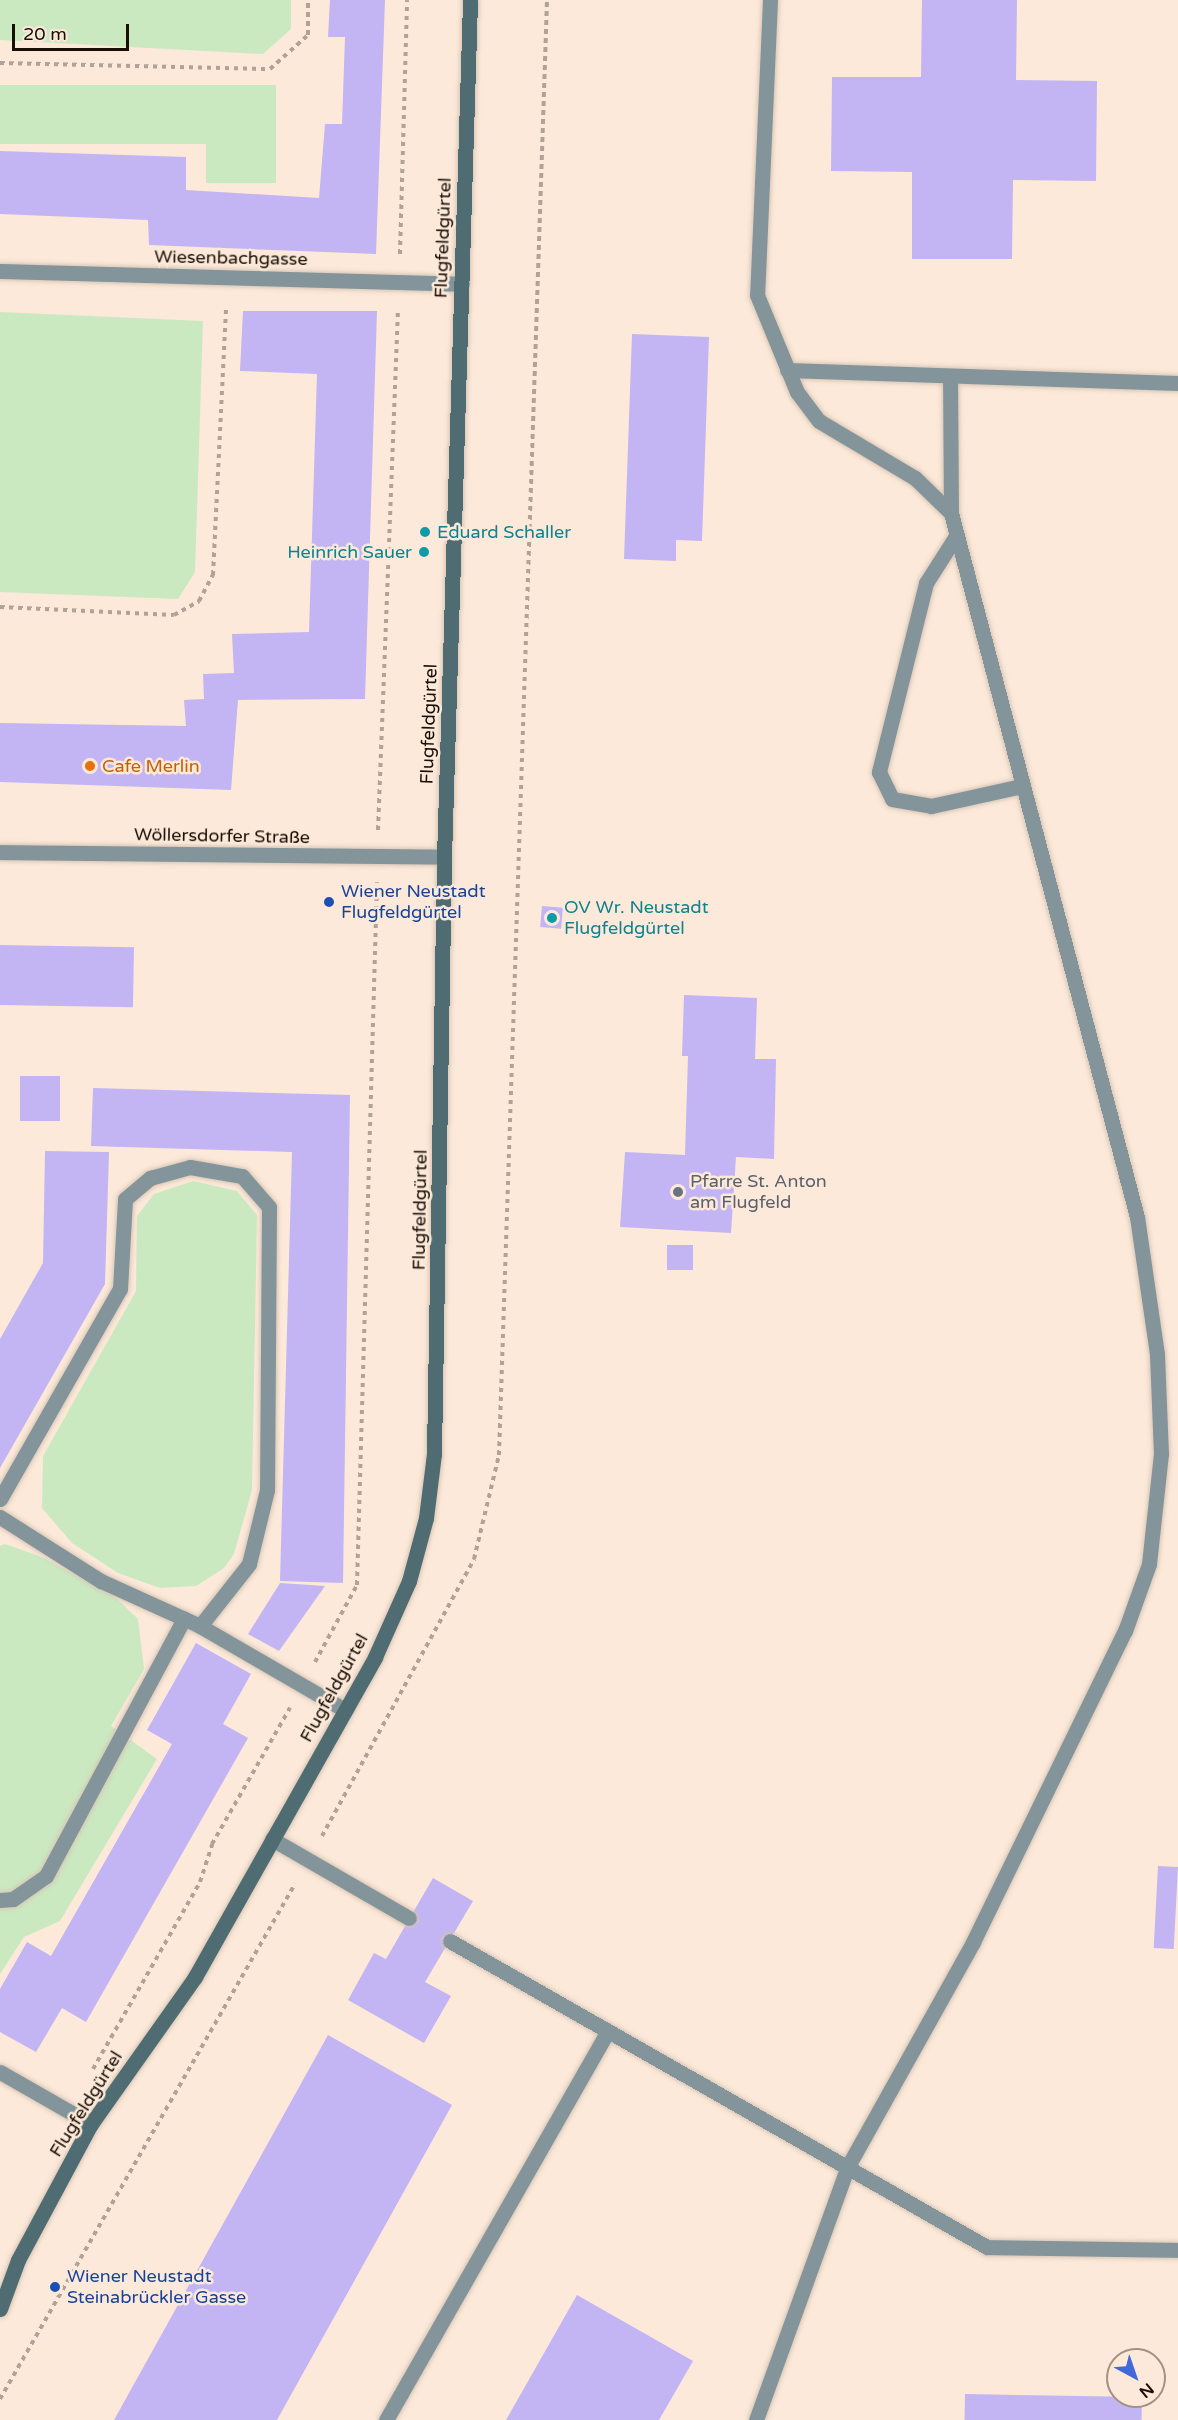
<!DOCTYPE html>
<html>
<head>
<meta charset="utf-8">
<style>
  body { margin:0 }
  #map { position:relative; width:1178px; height:2420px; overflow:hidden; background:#fce9d9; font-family:"Varela Round",sans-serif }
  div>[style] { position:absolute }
  .green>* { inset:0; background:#cae9c1 }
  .building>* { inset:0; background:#c3b4f4; transform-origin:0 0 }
  .path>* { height:4px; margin-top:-2px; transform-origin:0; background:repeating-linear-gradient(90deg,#b2a295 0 4.5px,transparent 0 9px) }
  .roads { filter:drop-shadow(0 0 2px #d8c6b7) drop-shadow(0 0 2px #d8c6b7) }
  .lane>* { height:15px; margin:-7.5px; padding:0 7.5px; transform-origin:7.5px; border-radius:7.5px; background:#83959a }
  .street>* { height:15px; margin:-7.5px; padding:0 7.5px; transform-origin:7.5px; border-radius:7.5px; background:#83959a }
  .secondary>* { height:15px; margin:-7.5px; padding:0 7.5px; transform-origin:7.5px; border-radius:7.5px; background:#506c73 }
  .dots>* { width:16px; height:16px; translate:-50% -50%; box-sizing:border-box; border:3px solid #fce9d9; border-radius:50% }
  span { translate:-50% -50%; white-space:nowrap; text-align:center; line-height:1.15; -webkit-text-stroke:5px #fce9d9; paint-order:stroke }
  .street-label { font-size:18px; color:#190f06 }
  .culture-label { font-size:18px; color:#0d838f }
  .left { translate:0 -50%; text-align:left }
  .right { translate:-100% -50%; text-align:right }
  .food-label { font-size:18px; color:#c56008 }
  .transit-label { font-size:18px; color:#164399 }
  .worship-label { font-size:18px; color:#5b616d }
  .north { position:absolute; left:1106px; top:2348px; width:60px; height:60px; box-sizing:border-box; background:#fce9d9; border:2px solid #a19285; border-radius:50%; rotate:140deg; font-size:16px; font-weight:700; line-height:24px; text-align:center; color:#190f06 }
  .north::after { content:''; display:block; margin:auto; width:21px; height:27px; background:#4368db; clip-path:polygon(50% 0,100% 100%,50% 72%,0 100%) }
  .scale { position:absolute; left:12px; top:24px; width:117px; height:27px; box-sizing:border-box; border:3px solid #190f06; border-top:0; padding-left:8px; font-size:18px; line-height:21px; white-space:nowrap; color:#190f06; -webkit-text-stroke:4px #fce9d9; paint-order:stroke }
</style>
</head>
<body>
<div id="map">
  <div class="green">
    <i style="clip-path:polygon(0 0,291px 0,291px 29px,263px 54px,0 40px)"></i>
    <i style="clip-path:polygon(0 85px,276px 85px,276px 183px,206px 183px,206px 144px,0 144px)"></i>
    <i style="clip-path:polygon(0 312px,203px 321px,195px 572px,178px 599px,0 592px)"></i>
    <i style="clip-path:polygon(193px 1181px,237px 1191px,257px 1215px,252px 1490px,234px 1554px,224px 1568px,196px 1586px,160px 1588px,118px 1573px,72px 1543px,42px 1508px,43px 1456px,136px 1291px,137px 1216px,154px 1194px)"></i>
    <i style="clip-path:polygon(5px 1544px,42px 1557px,114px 1596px,138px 1619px,144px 1669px,111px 1726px,157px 1759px,60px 1921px,24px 1937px,0 1974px,0 1546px)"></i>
  </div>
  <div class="building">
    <i style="clip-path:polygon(330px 0,385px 0,376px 254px,149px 245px,148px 220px,0 214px,0 151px,186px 157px,186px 190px,319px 198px,325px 124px,342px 124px,345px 37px,328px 37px)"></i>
    <i style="clip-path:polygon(922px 0,1017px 0,1016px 80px,1097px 81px,1096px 181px,1013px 180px,1012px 259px,912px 259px,912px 172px,831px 171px,832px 77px,921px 77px)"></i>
    <i style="clip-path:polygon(243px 311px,377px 311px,365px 699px,238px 700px,231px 790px,0 782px,0 723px,186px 726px,184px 700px,204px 699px,203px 674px,234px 673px,232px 634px,309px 632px,317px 374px,240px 371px)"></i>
    <i style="clip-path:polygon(632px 334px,709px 337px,702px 541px,676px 540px,676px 561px,624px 559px)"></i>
    <i style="left:542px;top:906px;width:21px;height:21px;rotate:5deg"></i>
    <i style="left:0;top:945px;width:134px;height:60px;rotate:1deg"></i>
    <i style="clip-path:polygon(684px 995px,757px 998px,755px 1059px,776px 1059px,774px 1159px,736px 1157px,731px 1233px,620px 1227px,625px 1152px,685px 1155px,688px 1056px,682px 1056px)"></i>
    <i style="left:20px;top:1076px;width:40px;height:45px"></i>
    <i style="clip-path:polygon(93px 1088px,350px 1095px,343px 1583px,280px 1581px,292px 1152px,91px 1146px)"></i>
    <i style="clip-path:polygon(45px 1151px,109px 1152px,105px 1284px,0 1468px,0 1339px,43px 1263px)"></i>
    <i style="left:667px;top:1245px;width:26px;height:25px"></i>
    <i style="clip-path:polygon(280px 1583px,325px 1586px,279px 1651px,248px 1634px)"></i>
    <i style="clip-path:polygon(196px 1643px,251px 1674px,223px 1724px,248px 1738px,86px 2022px,62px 2008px,36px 2052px,0 2032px,0 1989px,27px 1942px,51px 1956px,172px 1744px,147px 1730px)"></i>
    <i style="left:1158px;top:1866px;width:20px;height:82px;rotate:3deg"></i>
    <i style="clip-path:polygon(433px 1878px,473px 1901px,425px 1982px,451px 1996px,424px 2043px,348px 2000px,374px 1953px,386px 1959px)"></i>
    <i style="clip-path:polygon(328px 2035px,452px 2105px,277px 2420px,114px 2420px)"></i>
    <i style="clip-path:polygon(577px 2295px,693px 2361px,659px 2420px,506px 2420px)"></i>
    <i style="left:965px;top:2394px;width:177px;height:26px;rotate:1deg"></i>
  </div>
  <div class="path">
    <i style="left:0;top:63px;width:270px;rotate:1.3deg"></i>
    <i style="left:270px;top:69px;width:51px;rotate:-41.8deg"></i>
    <i style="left:308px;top:35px;width:35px;rotate:-90deg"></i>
    <i style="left:400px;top:254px;width:254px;rotate:-88.4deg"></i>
    <i style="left:0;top:607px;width:174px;rotate:2.6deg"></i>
    <i style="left:174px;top:615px;width:29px;rotate:-29deg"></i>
    <i style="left:199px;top:601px;width:30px;rotate:-62deg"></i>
    <i style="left:213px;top:575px;width:270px;rotate:-87.2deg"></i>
    <i style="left:378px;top:830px;width:520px;rotate:-87.8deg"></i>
    <i style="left:315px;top:1662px;width:88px;rotate:-61.4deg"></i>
    <i style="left:357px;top:1585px;width:703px;rotate:-88.37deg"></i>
    <i style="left:322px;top:1836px;width:316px;rotate:-61.2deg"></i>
    <i style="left:474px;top:1559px;width:107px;rotate:-76.5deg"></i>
    <i style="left:499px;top:1455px;width:1456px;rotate:-88.11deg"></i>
    <i style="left:93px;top:2069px;width:215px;rotate:-60.2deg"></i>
    <i style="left:200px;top:1882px;width:40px;rotate:-72deg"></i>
    <i style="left:212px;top:1844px;width:157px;rotate:-60.2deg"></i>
    <i style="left:0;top:2399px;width:594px;rotate:-60.2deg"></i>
  </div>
  <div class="roads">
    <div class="lane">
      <i style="left:770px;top:0;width:295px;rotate:92.5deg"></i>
      <i style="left:757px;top:295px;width:105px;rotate:67.6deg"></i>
      <i style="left:797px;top:392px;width:36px;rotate:53deg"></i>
      <i style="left:819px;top:421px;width:112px;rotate:30.7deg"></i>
      <i style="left:915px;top:478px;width:50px;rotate:44.2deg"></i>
      <i style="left:787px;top:370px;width:391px;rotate:1.9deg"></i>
      <i style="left:956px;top:536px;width:56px;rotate:122.6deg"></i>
      <i style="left:926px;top:583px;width:195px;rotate:104deg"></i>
      <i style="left:879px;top:772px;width:30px;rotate:64deg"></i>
      <i style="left:892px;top:799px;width:40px;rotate:10deg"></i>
      <i style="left:931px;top:806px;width:93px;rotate:-12.4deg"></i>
      <i style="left:0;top:1499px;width:242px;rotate:-60.3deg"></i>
      <i style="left:120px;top:1289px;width:90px;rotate:-86.8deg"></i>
      <i style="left:125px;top:1199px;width:33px;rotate:-40deg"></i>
      <i style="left:150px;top:1178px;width:41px;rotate:-15.4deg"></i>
      <i style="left:190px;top:1167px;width:53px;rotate:9.8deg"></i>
      <i style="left:242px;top:1176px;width:41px;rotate:48.9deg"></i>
      <i style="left:269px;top:1207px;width:283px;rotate:90.4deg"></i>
      <i style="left:267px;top:1490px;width:76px;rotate:103.7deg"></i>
      <i style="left:249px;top:1564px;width:79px;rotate:128.3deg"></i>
      <i style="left:0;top:1517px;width:120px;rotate:32.4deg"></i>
      <i style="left:101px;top:1581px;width:109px;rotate:24.4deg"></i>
      <i style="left:200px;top:1626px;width:168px;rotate:30.1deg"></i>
      <i style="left:272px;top:1839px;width:158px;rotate:30deg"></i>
      <i style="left:0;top:1900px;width:13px;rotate:-4deg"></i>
      <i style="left:13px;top:1899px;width:40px;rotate:-34.9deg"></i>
      <i style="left:46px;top:1876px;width:292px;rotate:-61.8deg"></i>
      <i style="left:450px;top:1941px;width:618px;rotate:29.68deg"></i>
      <i style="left:987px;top:2247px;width:191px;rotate:0.9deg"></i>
      <i style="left:386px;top:2420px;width:447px;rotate:-60.3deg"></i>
      <i style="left:756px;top:2420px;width:270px;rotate:-70.1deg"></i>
      <i style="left:848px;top:2166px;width:257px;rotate:-60.8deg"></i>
      <i style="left:973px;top:1942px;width:346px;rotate:-64deg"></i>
      <i style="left:1125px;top:1631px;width:71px;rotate:-70.3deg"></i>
      <i style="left:1149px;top:1564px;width:111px;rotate:-83.8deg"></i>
      <i style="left:1161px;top:1454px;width:100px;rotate:-92.3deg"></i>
      <i style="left:1157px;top:1354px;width:138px;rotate:-98.3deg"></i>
      <i style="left:1137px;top:1217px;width:728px;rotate:-104.8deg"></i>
      <i style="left:951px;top:513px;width:136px;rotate:-90.4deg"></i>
    </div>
    <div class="street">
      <i style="left:0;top:271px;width:462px;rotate:1.6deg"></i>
      <i style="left:0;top:852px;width:444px;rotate:0.6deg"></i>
      <i style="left:0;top:2072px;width:105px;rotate:29.7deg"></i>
    </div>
    <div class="secondary">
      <i style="left:0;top:2309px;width:52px;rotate:-69.8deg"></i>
      <i style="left:18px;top:2260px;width:154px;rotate:-61.8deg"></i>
      <i style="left:91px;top:2124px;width:180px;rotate:-54.7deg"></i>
      <i style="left:195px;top:1977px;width:367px;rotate:-60.6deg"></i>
      <i style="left:375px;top:1657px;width:83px;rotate:-65.9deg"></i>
      <i style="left:409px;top:1581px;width:65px;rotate:-74.9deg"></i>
      <i style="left:426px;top:1518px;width:64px;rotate:-82.9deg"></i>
      <i style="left:434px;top:1454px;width:597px;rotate:-89.04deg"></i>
      <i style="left:444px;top:857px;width:857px;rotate:-88.26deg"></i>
    </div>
  </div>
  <div class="dots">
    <i style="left:425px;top:532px;background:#0f9aa8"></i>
    <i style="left:424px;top:552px;background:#0f9aa8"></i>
    <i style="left:90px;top:766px;background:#e8710a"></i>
    <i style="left:329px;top:902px;background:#1a4fb4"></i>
    <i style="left:552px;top:918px;background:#0f9aa8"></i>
    <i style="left:678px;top:1192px;background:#6b7280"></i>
    <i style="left:55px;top:2287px;background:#1a4fb4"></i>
  </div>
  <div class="street-label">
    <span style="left:443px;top:238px;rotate:-88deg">Flugfeldgürtel</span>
    <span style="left:231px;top:258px;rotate:1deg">Wiesenbachgasse</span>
    <span style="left:429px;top:724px;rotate:-88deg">Flugfeldgürtel</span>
    <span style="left:222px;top:836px;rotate:1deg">Wöllersdorfer Straße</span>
    <span style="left:420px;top:1210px;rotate:-89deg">Flugfeldgürtel</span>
    <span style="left:334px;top:1688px;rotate:-61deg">Flugfeldgürtel</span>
    <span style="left:86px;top:2104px;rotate:-58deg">Flugfeldgürtel</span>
  </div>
  <div class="culture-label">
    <span class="left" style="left:437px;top:532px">Eduard Schaller</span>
    <span class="right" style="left:412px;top:552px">Heinrich Sauer</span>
    <span class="left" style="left:564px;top:918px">OV Wr. Neustadt<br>Flugfeldgürtel</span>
  </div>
  <div class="food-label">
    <span class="left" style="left:102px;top:766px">Cafe Merlin</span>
  </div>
  <div class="transit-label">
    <span class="left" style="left:341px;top:902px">Wiener Neustadt<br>Flugfeldgürtel</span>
    <span class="left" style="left:67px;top:2287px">Wiener Neustadt<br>Steinabrückler Gasse</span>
  </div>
  <div class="worship-label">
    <span class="left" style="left:690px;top:1192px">Pfarre St. Anton<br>am Flugfeld</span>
  </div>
  <div class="north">N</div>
  <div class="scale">20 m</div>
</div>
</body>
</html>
